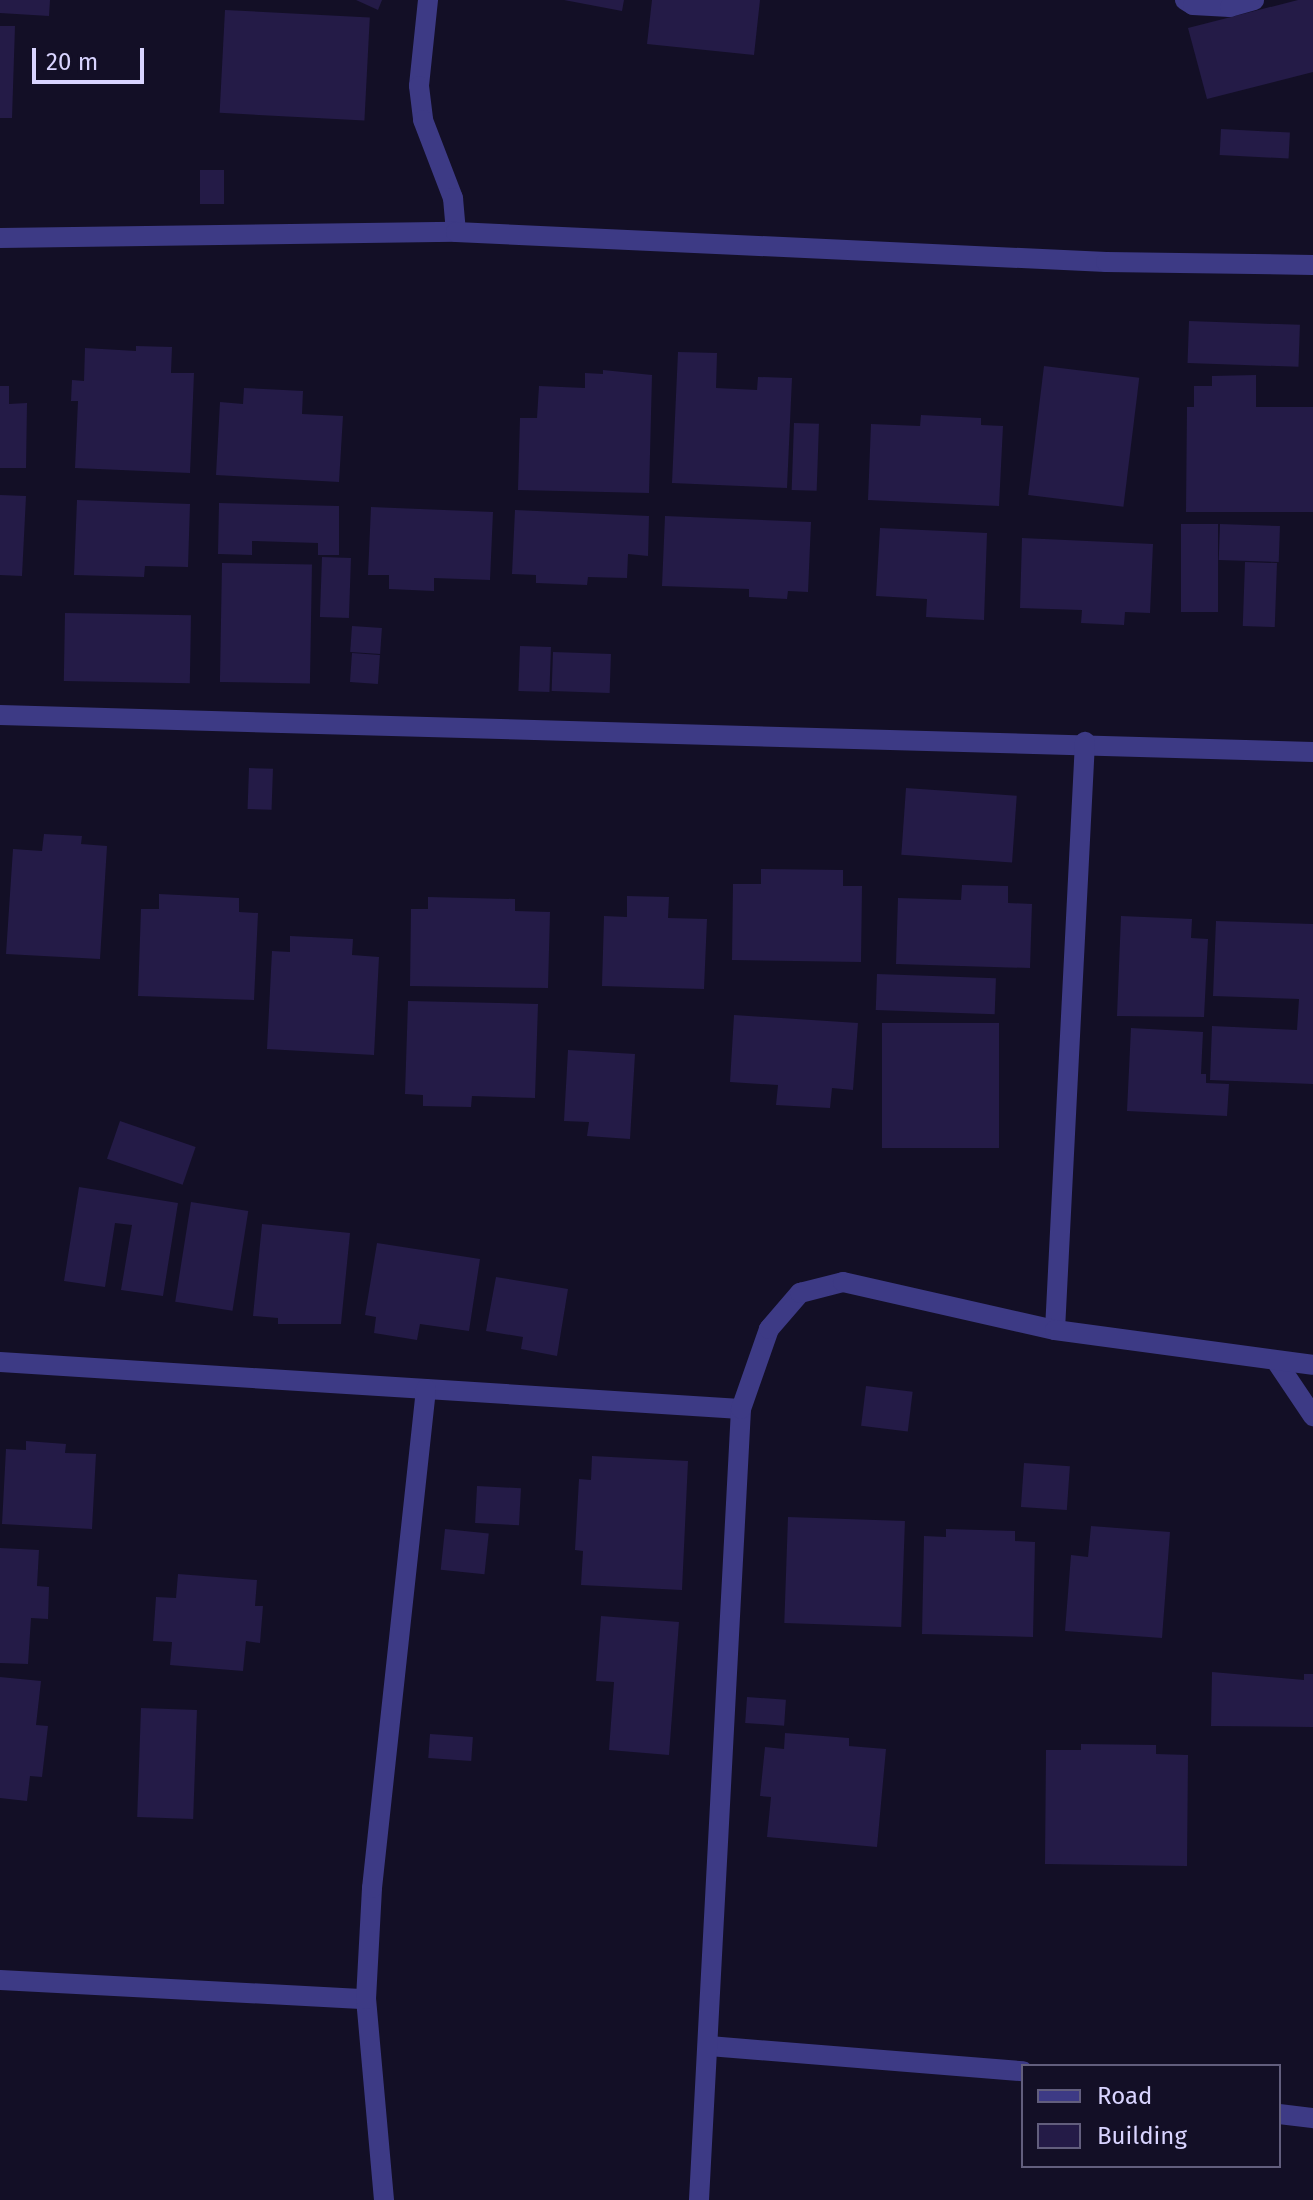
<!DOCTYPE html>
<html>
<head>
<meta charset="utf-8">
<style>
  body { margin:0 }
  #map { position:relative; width:1313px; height:2200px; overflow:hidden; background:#130f26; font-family:"Fira Sans",sans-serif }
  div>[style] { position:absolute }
  .building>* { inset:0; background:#241b47; transform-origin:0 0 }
  .street>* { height:20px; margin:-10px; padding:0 10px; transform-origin:10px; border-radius:10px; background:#3d3a85 }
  span { translate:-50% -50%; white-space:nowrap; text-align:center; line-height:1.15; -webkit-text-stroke:8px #130f26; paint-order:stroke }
  .legend { position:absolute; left:1021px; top:2064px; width:260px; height:104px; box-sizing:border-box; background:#130f26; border:2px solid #625e7d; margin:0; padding:10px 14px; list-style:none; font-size:24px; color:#d9d4ff }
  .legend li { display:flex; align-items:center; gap:16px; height:40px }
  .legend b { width:40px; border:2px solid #625e7d }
  .scale { position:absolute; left:32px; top:48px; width:112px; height:36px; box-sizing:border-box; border:4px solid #d9d4ff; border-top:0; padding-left:10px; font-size:24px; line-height:28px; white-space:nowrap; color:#d9d4ff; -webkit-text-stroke:6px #130f26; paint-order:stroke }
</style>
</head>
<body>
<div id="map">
  <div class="building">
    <i style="clip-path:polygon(0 0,50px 0,49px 16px,0 13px)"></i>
    <i style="clip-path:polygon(356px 0,382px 0,378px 10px)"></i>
    <i style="clip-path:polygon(564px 0,624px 0,622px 11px)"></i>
    <i style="clip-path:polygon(652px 0,760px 0,754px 55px,647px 44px)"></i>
    <i style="clip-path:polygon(1298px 0,1313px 0,1313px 72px,1207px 99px,1188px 28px)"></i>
    <i style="left:225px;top:10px;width:145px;height:103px;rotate:3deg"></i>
    <i style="clip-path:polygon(0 26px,15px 26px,12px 118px,0 118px)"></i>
    <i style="left:1221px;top:129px;width:69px;height:26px;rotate:3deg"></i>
    <i style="left:200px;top:170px;width:24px;height:34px"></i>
    <i style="left:1189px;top:321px;width:111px;height:42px;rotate:2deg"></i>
    <i style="clip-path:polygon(136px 346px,172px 347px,171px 373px,194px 373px,190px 473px,75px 468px,78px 401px,71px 401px,72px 380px,84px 381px,85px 348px,136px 351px)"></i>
    <i style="clip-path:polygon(678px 352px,717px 353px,716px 388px,757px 390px,758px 377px,792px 378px,787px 488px,672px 483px)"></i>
    <i style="left:1044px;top:366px;width:96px;height:130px;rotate:7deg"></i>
    <i style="clip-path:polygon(603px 370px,652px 375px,649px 493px,518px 490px,520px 418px,537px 418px,539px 386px,585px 388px,585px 373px,603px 374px)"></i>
    <i style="clip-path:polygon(1256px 375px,1256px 407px,1313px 407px,1313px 512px,1186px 512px,1187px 407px,1194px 407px,1194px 386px,1212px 386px,1212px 376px)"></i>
    <i style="clip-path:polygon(0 386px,9px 386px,9px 404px,27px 403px,26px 468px,0 468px)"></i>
    <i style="clip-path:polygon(244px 388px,303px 391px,302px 414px,343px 416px,339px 482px,216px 475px,220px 402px,243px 404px)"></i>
    <i style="clip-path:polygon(921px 415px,981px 418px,981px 425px,1003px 426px,999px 506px,868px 500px,871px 424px,920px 426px)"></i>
    <i style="left:794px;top:423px;width:25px;height:67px;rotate:2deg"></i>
    <i style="clip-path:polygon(0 495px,26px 496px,22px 576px,0 575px)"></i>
    <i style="clip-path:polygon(77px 500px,190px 504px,188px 567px,145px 566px,144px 577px,74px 575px)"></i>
    <i style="clip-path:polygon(219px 503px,339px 506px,339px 555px,318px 555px,318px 543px,252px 541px,252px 555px,218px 554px)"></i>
    <i style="clip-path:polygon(371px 507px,493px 512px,490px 580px,434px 578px,434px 591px,389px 589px,389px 575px,368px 575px)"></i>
    <i style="clip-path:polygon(515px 510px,649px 516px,648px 556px,628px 554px,627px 578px,588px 577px,587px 585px,536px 583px,536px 575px,512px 574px)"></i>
    <i style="clip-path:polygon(665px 516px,811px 522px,808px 592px,788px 591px,787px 599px,749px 597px,749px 589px,662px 586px)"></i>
    <i style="left:1181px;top:524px;width:37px;height:88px"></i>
    <i style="left:1220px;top:524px;width:60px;height:36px;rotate:2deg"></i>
    <i style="clip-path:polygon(880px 528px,987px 533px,984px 620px,926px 617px,927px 599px,876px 596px)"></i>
    <i style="clip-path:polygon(1022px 538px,1153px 544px,1150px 613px,1125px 612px,1124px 625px,1081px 623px,1082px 610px,1020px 608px)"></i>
    <i style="left:322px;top:557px;width:29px;height:60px;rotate:2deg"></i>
    <i style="left:1245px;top:562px;width:32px;height:64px;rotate:2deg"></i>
    <i style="left:222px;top:563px;width:90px;height:119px;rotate:1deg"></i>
    <i style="left:65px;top:613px;width:126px;height:68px;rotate:1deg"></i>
    <i style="left:352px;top:626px;width:30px;height:26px;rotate:4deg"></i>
    <i style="left:520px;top:646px;width:31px;height:45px;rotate:2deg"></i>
    <i style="left:553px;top:652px;width:58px;height:39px;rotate:2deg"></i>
    <i style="left:352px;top:653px;width:28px;height:29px;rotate:4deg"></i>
    <i style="left:249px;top:768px;width:24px;height:41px;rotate:2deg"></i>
    <i style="left:906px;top:788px;width:111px;height:67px;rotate:4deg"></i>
    <i style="clip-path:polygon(44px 834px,82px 836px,81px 844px,107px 846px,100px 959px,6px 954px,13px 849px,42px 851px)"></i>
    <i style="clip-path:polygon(761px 869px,843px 870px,843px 886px,862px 886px,861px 962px,732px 960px,733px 884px,761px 884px)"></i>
    <i style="clip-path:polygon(962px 885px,1008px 886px,1008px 903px,1032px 904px,1030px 968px,896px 964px,898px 898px,961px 900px)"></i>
    <i style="clip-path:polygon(159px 894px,239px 898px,239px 912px,258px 913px,254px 1000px,138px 996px,141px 909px,159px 909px)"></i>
    <i style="clip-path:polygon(627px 896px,669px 897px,668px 918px,707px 919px,704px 989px,602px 986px,604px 916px,627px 917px)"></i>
    <i style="clip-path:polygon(428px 897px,515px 899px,515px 911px,550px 912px,548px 988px,410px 986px,411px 909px,428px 909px)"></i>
    <i style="clip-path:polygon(1121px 916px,1192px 919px,1191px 938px,1208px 939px,1204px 1017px,1117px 1016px)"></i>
    <i style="clip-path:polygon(1216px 921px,1313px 924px,1313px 1084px,1210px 1080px,1212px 1026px,1297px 1030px,1299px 999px,1213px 996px)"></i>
    <i style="clip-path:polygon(290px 936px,353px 939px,352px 955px,379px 957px,374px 1055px,267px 1049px,272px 951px,290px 952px)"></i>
    <i style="left:877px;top:974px;width:119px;height:36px;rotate:2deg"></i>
    <i style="clip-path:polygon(408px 1001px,538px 1004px,535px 1098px,472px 1096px,471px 1107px,423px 1106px,423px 1095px,405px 1094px)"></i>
    <i style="clip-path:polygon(734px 1015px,858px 1023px,853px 1090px,832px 1088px,830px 1108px,776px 1105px,778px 1085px,730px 1082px)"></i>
    <i style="left:882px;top:1023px;width:117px;height:125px"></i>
    <i style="clip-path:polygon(1131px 1028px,1203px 1032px,1201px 1074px,1206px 1074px,1206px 1083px,1229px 1084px,1227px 1116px,1127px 1111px)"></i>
    <i style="clip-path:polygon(568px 1050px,635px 1054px,630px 1139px,587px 1136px,589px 1122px,564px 1121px)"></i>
    <i style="left:120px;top:1121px;width:80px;height:40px;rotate:19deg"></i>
    <i style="clip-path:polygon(79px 1187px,178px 1203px,163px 1296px,121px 1290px,132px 1225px,115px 1223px,105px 1287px,64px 1281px)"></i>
    <i style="left:191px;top:1202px;width:58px;height:101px;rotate:9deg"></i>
    <i style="clip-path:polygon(262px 1224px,350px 1233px,341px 1324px,278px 1324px,278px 1318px,253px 1316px)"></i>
    <i style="clip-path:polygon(377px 1243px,480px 1259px,469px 1331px,420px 1324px,417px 1340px,374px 1333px,376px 1317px,365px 1315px)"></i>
    <i style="clip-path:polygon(496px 1277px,568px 1289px,557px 1356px,521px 1349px,523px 1337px,486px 1331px)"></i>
    <i style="left:866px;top:1386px;width:47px;height:40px;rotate:7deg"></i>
    <i style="clip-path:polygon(26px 1441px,66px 1444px,65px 1453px,96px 1454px,92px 1529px,2px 1524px,6px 1449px,26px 1450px)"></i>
    <i style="clip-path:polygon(592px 1456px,688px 1461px,682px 1590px,581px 1585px,583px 1551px,575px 1550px,579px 1479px,591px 1480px)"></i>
    <i style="left:1024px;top:1463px;width:46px;height:44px;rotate:4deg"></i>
    <i style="left:477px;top:1486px;width:44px;height:37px;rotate:3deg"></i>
    <i style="left:788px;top:1517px;width:117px;height:106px;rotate:2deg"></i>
    <i style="clip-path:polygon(1091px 1526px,1170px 1532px,1162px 1638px,1065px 1631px,1071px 1555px,1088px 1557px)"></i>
    <i style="left:445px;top:1529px;width:44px;height:41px;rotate:6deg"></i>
    <i style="clip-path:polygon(946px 1529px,1015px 1531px,1015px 1541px,1035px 1542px,1033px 1637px,922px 1634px,924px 1536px,946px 1537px)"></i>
    <i style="clip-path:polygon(0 1548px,39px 1550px,37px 1586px,49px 1587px,48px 1619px,31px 1618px,28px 1664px,0 1663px)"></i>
    <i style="clip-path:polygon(178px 1574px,257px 1580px,255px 1606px,263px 1606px,260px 1643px,246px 1641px,243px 1671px,170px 1665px,172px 1642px,153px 1641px,156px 1597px,176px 1598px)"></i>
    <i style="clip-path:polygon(601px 1616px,679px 1622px,669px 1755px,609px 1750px,614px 1682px,596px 1681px)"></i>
    <i style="clip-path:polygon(1212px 1672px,1304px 1680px,1304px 1674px,1313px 1674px,1313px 1727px,1211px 1726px)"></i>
    <i style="clip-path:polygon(0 1677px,41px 1681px,36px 1725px,48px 1726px,42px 1777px,30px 1776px,27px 1801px,0 1798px)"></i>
    <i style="left:747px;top:1697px;width:39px;height:26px;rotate:4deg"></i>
    <i style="left:141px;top:1708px;width:56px;height:109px;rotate:2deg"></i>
    <i style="clip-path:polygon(785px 1733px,849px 1738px,849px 1746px,886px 1749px,877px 1847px,767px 1837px,771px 1797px,760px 1796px,765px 1747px,784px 1749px)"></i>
    <i style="left:430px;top:1734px;width:43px;height:24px;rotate:4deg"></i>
    <i style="clip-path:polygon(1081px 1744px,1156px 1745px,1156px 1754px,1188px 1755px,1187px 1866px,1045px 1864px,1046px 1750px,1081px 1750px)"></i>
  </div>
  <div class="street">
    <i style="left:428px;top:0;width:86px;rotate:96deg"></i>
    <i style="left:419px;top:86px;width:34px;rotate:83deg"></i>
    <i style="left:423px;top:120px;width:84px;rotate:69deg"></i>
    <i style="left:453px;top:198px;width:34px;rotate:85deg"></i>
    <i style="left:1185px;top:0;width:9px;rotate:32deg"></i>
    <i style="left:1193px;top:5px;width:37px;rotate:3deg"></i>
    <i style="left:1230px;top:7px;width:25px;rotate:-16deg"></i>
    <i style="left:0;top:238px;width:456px;rotate:-0.8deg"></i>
    <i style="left:456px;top:232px;width:651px;rotate:2.64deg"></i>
    <i style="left:1106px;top:262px;width:207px;rotate:0.8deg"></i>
    <i style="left:0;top:715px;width:1314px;rotate:1.61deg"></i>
    <i style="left:1055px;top:1330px;width:589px;rotate:-87.08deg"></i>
    <i style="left:0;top:1362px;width:742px;rotate:3.63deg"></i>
    <i style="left:1278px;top:1364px;width:63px;rotate:56.1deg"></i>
    <i style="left:0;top:1980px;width:366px;rotate:3deg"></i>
    <i style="left:709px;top:2046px;width:315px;rotate:4.6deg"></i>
    <i style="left:1279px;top:2114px;width:34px;rotate:7deg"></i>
    <i style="left:384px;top:2200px;width:202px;rotate:-95.1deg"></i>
    <i style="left:366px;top:1999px;width:111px;rotate:-86.9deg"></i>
    <i style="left:372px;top:1888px;width:502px;rotate:-83.82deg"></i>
    <i style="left:699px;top:2200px;width:792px;rotate:-86.96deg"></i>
    <i style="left:741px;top:1409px;width:85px;rotate:-70.7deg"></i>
    <i style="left:769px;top:1329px;width:48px;rotate:-49.3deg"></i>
    <i style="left:800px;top:1293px;width:44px;rotate:-14.3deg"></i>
    <i style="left:843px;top:1282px;width:217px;rotate:12.8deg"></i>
    <i style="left:1055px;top:1330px;width:260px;rotate:7.7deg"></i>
  </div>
  <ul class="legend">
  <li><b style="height:10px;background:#3d3a85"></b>Road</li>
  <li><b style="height:22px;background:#241b47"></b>Building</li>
  </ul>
  <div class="scale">20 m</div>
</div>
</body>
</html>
